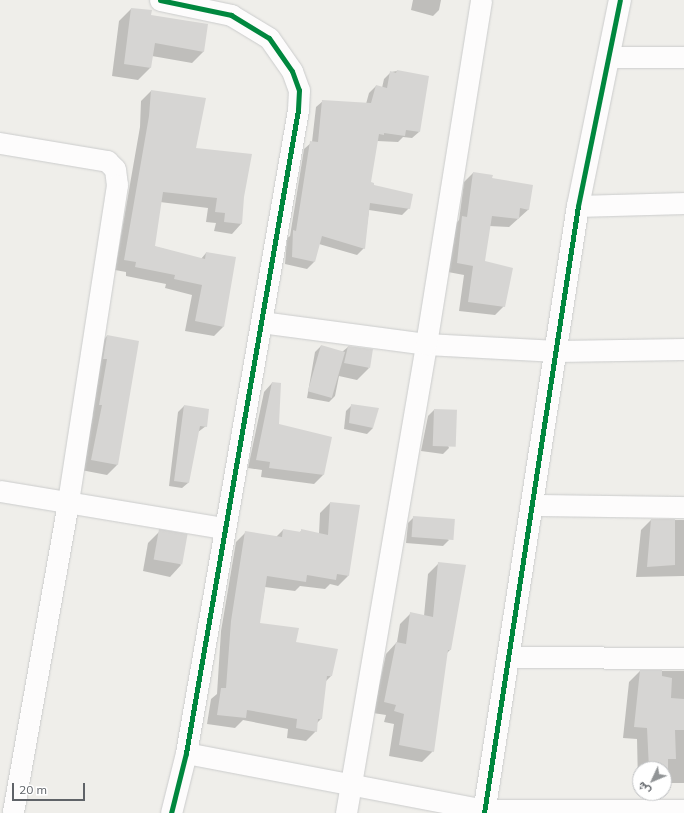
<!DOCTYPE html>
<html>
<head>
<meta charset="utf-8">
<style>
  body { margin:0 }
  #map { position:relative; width:684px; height:813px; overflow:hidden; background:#efeeea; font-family:Mulish,Vazirmatn,sans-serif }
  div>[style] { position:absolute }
  .shadow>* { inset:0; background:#0003 }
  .building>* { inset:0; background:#d6d5d3; transform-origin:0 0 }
  .roads { filter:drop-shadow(0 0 1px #cbcccc) drop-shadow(0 0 1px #cbcccc) }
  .minor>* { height:21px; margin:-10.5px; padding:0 10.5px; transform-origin:10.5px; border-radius:10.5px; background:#fdfcfc }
  .tertiary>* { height:22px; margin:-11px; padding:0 11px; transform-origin:11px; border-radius:11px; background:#fdfcfc }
  .cycleway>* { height:5px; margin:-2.5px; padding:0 2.5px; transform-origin:2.5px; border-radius:2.5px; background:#00873e }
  span { translate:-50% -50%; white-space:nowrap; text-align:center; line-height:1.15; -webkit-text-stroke:3px #fff; paint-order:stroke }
  .north { position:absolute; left:632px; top:761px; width:40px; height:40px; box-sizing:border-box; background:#fff; border:1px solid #bfc1c3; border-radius:50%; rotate:226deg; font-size:11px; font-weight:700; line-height:16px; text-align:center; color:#5f6368 }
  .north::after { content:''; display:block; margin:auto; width:14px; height:18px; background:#919496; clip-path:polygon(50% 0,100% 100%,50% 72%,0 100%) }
  .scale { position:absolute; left:12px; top:783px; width:73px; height:18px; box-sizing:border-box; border:2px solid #5f6368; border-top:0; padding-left:5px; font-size:12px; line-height:14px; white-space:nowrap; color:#5f6368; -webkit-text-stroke:3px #fff; paint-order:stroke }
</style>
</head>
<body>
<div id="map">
  <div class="shadow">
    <i style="clip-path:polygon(413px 0,441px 0,439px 10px,433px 16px,411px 10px)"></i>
    <i style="clip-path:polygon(131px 9px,150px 16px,204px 51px,192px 63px,152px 56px,150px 68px,138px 80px,112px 76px,119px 21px)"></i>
    <i style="clip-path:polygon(397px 71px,419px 132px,412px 138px,403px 137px,398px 142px,377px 141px,370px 183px,409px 208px,402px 215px,369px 210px,364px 248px,357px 255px,319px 244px,314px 262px,307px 269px,285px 264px,287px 238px,290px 236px,304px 149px,312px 142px,316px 107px,323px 101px,366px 104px,369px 93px,376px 86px,382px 88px,384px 79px,391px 72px)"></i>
    <i style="clip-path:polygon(151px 91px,195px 149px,243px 197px,241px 224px,232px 234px,214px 231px,216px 223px,206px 222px,208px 208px,160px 202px,153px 246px,201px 259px,206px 253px,223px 327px,214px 336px,185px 331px,192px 295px,165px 288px,166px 284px,126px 276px,126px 272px,115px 270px,140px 127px,141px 101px)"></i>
    <i style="clip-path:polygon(473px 173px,491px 179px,529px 209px,509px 227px,489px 226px,484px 262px,504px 306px,495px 315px,459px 311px,464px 275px,448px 272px,453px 227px,459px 220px,464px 182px)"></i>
    <i style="clip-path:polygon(107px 336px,117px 465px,107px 475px,81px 470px,93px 415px,89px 415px,97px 347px)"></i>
    <i style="clip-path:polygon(321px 346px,342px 352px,348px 347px,369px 368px,357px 380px,339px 376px,335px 396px,329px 402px,307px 398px,315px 352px)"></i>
    <i style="clip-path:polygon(272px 383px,278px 425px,331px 438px,323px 475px,314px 484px,261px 477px,262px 470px,248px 468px,264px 392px)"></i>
    <i style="clip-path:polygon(352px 405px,373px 428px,367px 434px,344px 429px,346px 411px)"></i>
    <i style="clip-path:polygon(184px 406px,206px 426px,198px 432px,188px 483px,182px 488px,169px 486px,178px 412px)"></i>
    <i style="clip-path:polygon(434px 410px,449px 448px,443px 454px,421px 451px,428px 416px)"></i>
    <i style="clip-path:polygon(330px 503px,348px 576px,338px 586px,330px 584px,325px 589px,300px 586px,295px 591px,265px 587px,259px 624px,295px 643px,331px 676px,325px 682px,321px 719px,317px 723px,316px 731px,306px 741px,287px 738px,288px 729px,243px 720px,235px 728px,207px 724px,211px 699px,217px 694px,221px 631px,236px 542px,246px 532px,276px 537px,283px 530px,299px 533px,302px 530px,319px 534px,320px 513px)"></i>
    <i style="clip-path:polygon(414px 517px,449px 540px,443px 546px,406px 543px,408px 523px)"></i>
    <i style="clip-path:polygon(651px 520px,684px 520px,684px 576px,636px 577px,641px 530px)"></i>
    <i style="clip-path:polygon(160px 531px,181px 565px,170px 577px,143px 571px,148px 543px)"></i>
    <i style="clip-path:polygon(439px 563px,450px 650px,446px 654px,433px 751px,422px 762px,389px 756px,394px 724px,384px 722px,386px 715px,373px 713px,386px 654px,397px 642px,400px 624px,411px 613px,424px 616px,428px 574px)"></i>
    <i style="clip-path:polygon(640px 671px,684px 671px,684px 783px,664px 783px,664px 769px,640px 769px,640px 783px,638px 783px,637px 739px,623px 738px,629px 682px)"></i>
  </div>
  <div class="building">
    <i style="clip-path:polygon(131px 8px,152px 10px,151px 15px,208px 24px,204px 52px,155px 43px,151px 68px,124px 64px)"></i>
    <i style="clip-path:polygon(397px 70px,429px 76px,420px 132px,406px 130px,405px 136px,384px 133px,384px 135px,379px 134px,371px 182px,374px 183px,374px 185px,413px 194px,410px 209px,370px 203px,365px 249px,322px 236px,315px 262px,292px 257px,293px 230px,296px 231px,310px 141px,318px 142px,322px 100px,371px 103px,376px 85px,387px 88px,390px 71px,396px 73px)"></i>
    <i style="clip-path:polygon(151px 90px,206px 98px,196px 148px,252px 154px,244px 197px,242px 224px,224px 222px,225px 213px,215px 212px,217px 198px,163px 192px,155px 246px,205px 259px,206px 252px,236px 257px,224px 327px,195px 321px,202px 285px,174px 279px,175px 275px,135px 267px,136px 262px,124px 260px,149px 116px)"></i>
    <i style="clip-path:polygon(473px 172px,493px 175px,492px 178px,533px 185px,529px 210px,520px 208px,519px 219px,492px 216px,485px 261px,513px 268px,505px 307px,468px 302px,473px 266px,457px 263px,462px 216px,467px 217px)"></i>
    <i style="clip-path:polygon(107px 335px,139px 341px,118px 465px,91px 460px,102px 405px,99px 405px,107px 359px,103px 359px)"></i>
    <i style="left:321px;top:345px;width:25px;height:48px;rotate:16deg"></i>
    <i style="clip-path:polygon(348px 346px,373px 349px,370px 368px,344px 363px)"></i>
    <i style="clip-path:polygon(272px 382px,281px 383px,279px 424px,332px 437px,324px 475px,269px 468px,270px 462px,256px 460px)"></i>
    <i style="clip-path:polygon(351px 404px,379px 408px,373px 428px,349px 423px)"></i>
    <i style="clip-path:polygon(184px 405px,209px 409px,207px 427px,200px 426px,189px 483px,174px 481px)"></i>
    <i style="left:434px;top:409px;width:23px;height:37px;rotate:2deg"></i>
    <i style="clip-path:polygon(330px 502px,360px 505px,349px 576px,337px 574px,336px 580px,307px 575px,306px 582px,267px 576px,260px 623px,299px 628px,296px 642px,338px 649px,332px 676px,327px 676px,322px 719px,318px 719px,317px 732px,296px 728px,297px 719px,247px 710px,246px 718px,217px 715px,221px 688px,226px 688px,231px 621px,245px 531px,282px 537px,283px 529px,301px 532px,301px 529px,328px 535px)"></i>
    <i style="left:413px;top:516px;width:42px;height:21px;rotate:4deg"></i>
    <i style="clip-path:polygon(651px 519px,675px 519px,675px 565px,647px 567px)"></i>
    <i style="left:159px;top:529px;width:29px;height:31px;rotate:10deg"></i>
    <i style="clip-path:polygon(438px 562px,466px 565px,451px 650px,448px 650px,434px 752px,399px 745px,404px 714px,394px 711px,396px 705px,384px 702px,396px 642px,406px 644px,410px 612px,433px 617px)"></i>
    <i style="clip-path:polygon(640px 670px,662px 670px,662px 676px,672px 678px,671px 698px,684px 699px,684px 730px,675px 730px,676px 759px,668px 759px,668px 769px,649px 769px,647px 728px,634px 727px)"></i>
  </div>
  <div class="roads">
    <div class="minor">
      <i style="left:160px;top:0;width:73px;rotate:11.9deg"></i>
      <i style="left:231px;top:15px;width:44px;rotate:31.2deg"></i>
      <i style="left:269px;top:38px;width:40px;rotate:55.1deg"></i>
      <i style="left:292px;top:71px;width:20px;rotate:70deg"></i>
      <i style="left:299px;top:90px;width:20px;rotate:93deg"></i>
      <i style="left:298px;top:110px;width:653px;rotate:99.88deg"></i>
      <i style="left:186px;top:753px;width:62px;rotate:104deg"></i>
      <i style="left:608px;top:57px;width:76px"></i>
      <i style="left:0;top:143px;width:109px;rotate:9.5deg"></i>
      <i style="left:107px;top:161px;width:11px;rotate:45deg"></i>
      <i style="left:115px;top:169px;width:16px;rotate:83deg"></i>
      <i style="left:117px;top:185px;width:322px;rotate:98.8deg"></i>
      <i style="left:68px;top:503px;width:315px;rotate:100.1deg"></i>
      <i style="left:578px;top:206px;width:106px;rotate:-1.6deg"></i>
      <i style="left:261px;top:322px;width:166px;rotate:7.6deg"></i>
      <i style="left:426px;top:344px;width:131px;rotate:3.1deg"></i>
      <i style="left:557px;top:351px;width:127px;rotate:-0.9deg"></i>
      <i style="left:0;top:491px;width:227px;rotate:9.4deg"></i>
      <i style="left:532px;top:505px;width:152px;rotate:0.8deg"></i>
      <i style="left:507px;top:657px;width:177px;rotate:0.3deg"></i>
      <i style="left:186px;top:753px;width:303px;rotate:10.8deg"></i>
      <i style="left:484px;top:810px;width:200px"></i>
      <i style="left:346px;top:813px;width:476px;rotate:-80.3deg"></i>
      <i style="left:426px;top:344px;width:348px;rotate:-80.9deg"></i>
    </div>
    <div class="tertiary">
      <i style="left:484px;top:813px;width:614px;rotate:-81.2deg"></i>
      <i style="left:578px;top:206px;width:210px;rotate:-78.5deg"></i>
    </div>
  </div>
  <div class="cycleway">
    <i style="left:160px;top:0;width:73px;rotate:11.9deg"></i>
    <i style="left:231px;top:15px;width:44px;rotate:31.2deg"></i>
    <i style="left:269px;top:38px;width:40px;rotate:55.1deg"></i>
    <i style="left:292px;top:71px;width:20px;rotate:70deg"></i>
    <i style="left:299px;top:90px;width:20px;rotate:93deg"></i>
    <i style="left:298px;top:110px;width:653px;rotate:99.88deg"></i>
    <i style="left:186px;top:753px;width:62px;rotate:104deg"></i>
    <i style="left:484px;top:813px;width:614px;rotate:-81.2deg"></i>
    <i style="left:578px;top:206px;width:210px;rotate:-78.5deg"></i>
  </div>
  <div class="north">ش</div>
  <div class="scale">20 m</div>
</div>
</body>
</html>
